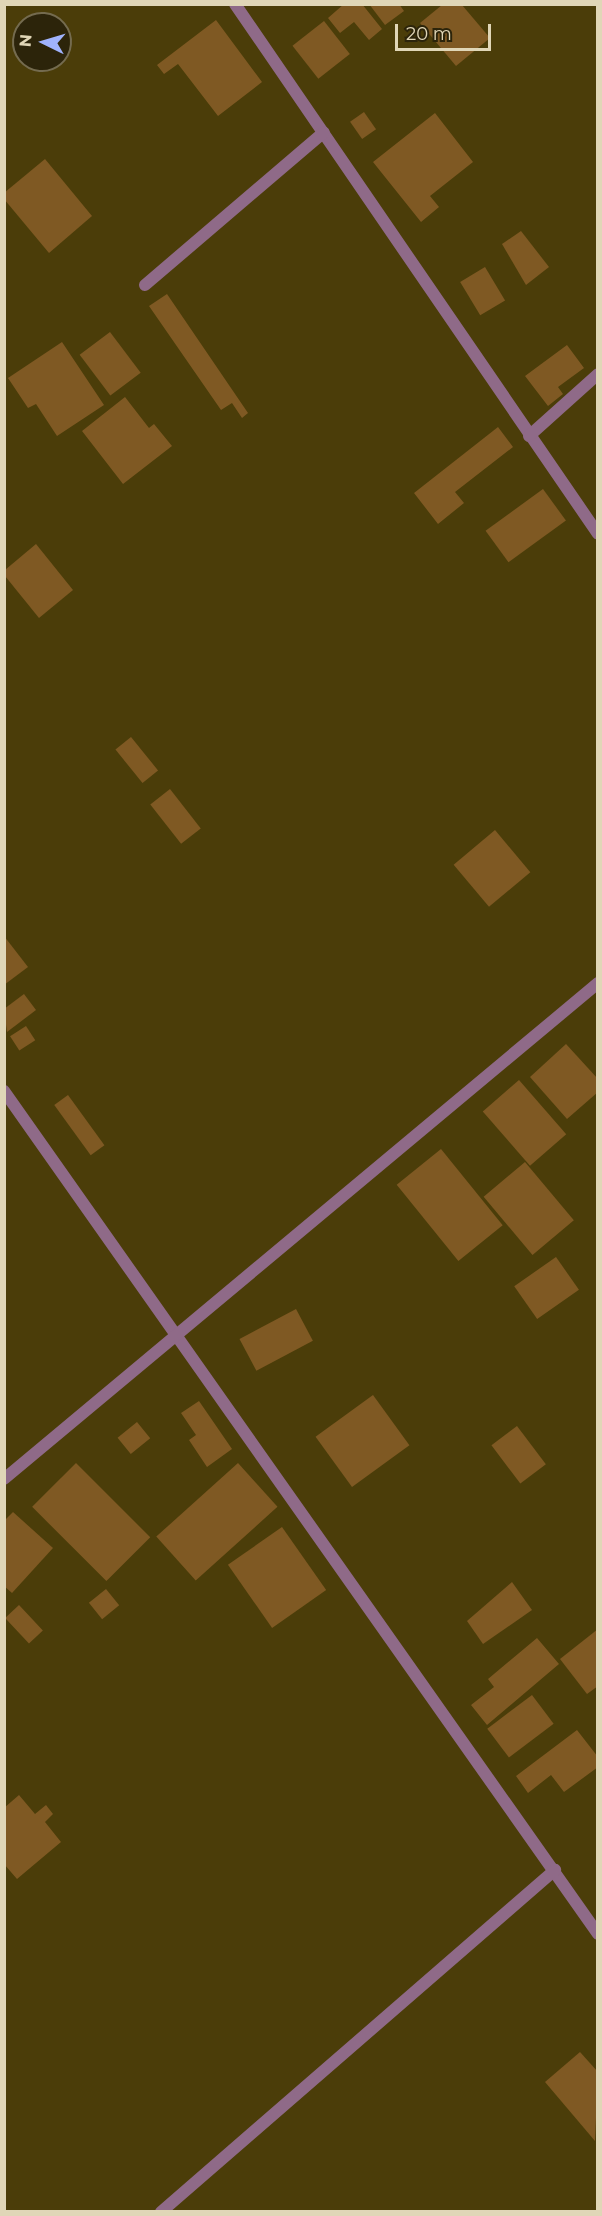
<!DOCTYPE html>
<html>
<head>
<meta charset="utf-8">
<style>
  body { margin:0 }
  #map { position:relative; width:602px; height:2216px; overflow:hidden; background:#4b3d09; font-family:Montserrat,sans-serif }
  div>[style] { position:absolute }
  .building>* { inset:0; background:#7f5923; transform-origin:0 0 }
  .minor>* { height:12px; margin:-6px; padding:0 6px; transform-origin:6px; border-radius:6px; background:#8f6a88 }
  span { translate:-50% -50%; white-space:nowrap; text-align:center; line-height:1.15; -webkit-text-stroke:6px #2c240a; paint-order:stroke }
  .frame { position:absolute; inset:0; border:6px solid #e0d6b7; pointer-events:none }
  .north { position:absolute; left:12px; top:12px; width:60px; height:60px; box-sizing:border-box; background:#2c240a; border:2px solid #746b4f; border-radius:50%; rotate:275deg; font-size:16px; font-weight:700; line-height:24px; text-align:center; color:#e0d6b7 }
  .north::after { content:''; display:block; margin:auto; width:21px; height:27px; background:#a0b3fd; clip-path:polygon(50% 0,100% 100%,50% 72%,0 100%) }
  .scale { position:absolute; left:395px; top:24px; width:96px; height:27px; box-sizing:border-box; border:3px solid #e0d6b7; border-top:0; padding-left:8px; font-size:18px; line-height:21px; white-space:nowrap; color:#e0d6b7; -webkit-text-stroke:4px #2c240a; paint-order:stroke }
</style>
</head>
<body>
<div id="map">
  <div class="building">
    <i style="clip-path:polygon(344px 4px,362px 4px,382px 29px,369px 40px,354px 22px,340px 33px,328px 18px)"></i>
    <i style="clip-path:polygon(369px 4px,399px 4px,404px 11px,385px 25px)"></i>
    <i style="clip-path:polygon(442px 5px,462px 5px,490px 38px,456px 66px,420px 23px)"></i>
    <i style="clip-path:polygon(216px 20px,262px 82px,218px 116px,178px 64px,164px 74px,157px 65px)"></i>
    <i style="left:324px;top:21px;width:42px;height:40px;rotate:52deg"></i>
    <i style="left:364px;top:112px;width:21px;height:17px;rotate:55deg"></i>
    <i style="clip-path:polygon(435px 113px,473px 162px,430px 196px,439px 207px,421px 222px,373px 162px)"></i>
    <i style="clip-path:polygon(45px 159px,92px 216px,49px 253px,4px 199px,4px 193px)"></i>
    <i style="clip-path:polygon(521px 231px,549px 267px,526px 285px,502px 244px)"></i>
    <i style="left:485px;top:267px;width:39px;height:29px;rotate:59deg"></i>
    <i style="clip-path:polygon(167px 294px,248px 413px,242px 418px,232px 403px,221px 410px,149px 306px)"></i>
    <i style="left:110px;top:332px;width:51px;height:38px;rotate:53deg"></i>
    <i style="clip-path:polygon(62px 342px,104px 405px,57px 436px,36px 404px,28px 408px,8px 378px)"></i>
    <i style="clip-path:polygon(567px 345px,584px 368px,558px 387px,563px 394px,548px 406px,525px 376px)"></i>
    <i style="clip-path:polygon(125px 397px,149px 428px,154px 424px,172px 446px,123px 484px,82px 431px)"></i>
    <i style="clip-path:polygon(498px 427px,513px 447px,455px 492px,464px 503px,438px 524px,414px 493px)"></i>
    <i style="left:543px;top:489px;width:39px;height:71px;rotate:54deg"></i>
    <i style="clip-path:polygon(36px 544px,73px 590px,39px 618px,5px 576px,5px 570px)"></i>
    <i style="left:131px;top:737px;width:43px;height:20px;rotate:51deg"></i>
    <i style="left:170px;top:789px;width:50px;height:25px;rotate:52deg"></i>
    <i style="left:495px;top:830px;width:55px;height:54px;rotate:50deg"></i>
    <i style="clip-path:polygon(4px 936px,28px 967px,4px 985px)"></i>
    <i style="clip-path:polygon(24px 994px,36px 1010px,7px 1032px,4px 1009px)"></i>
    <i style="left:26px;top:1026px;width:17px;height:19px;rotate:57deg"></i>
    <i style="clip-path:polygon(566px 1044px,598px 1079px,598px 1092px,567px 1119px,530px 1077px)"></i>
    <i style="left:519px;top:1080px;width:72px;height:48px;rotate:49deg"></i>
    <i style="left:68px;top:1095px;width:62px;height:17px;rotate:54deg"></i>
    <i style="left:441px;top:1149px;width:98px;height:57px;rotate:51deg"></i>
    <i style="left:525px;top:1162px;width:76px;height:54px;rotate:50deg"></i>
    <i style="left:556px;top:1257px;width:40px;height:51px;rotate:55deg"></i>
    <i style="left:296px;top:1309px;width:36px;height:64px;rotate:62deg"></i>
    <i style="left:373px;top:1395px;width:62px;height:71px;rotate:54deg"></i>
    <i style="clip-path:polygon(199px 1401px,232px 1449px,207px 1467px,189px 1440px,196px 1435px,181px 1413px)"></i>
    <i style="left:137px;top:1422px;width:21px;height:25px;rotate:51deg"></i>
    <i style="left:517px;top:1426px;width:48px;height:32px;rotate:53deg"></i>
    <i style="left:76px;top:1463px;width:105px;height:62px;rotate:45deg"></i>
    <i style="left:238px;top:1463px;width:59px;height:110px;rotate:48deg"></i>
    <i style="clip-path:polygon(13px 1512px,53px 1548px,12px 1593px,4px 1586px,4px 1521px)"></i>
    <i style="left:282px;top:1527px;width:77px;height:66px;rotate:55deg"></i>
    <i style="clip-path:polygon(512px 1582px,532px 1610px,483px 1644px,467px 1621px)"></i>
    <i style="left:106px;top:1589px;width:21px;height:22px;rotate:51deg"></i>
    <i style="left:19px;top:1605px;width:35px;height:19px;rotate:47deg"></i>
    <i style="clip-path:polygon(598px 1629px,598px 1686px,587px 1694px,560px 1659px)"></i>
    <i style="clip-path:polygon(537px 1638px,559px 1664px,487px 1725px,471px 1705px,494px 1687px,488px 1679px)"></i>
    <i style="left:532px;top:1695px;width:36px;height:56px;rotate:53deg"></i>
    <i style="clip-path:polygon(577px 1730px,598px 1757px,598px 1767px,564px 1792px,551px 1775px,528px 1793px,516px 1776px)"></i>
    <i style="clip-path:polygon(19px 1795px,35px 1814px,46px 1805px,53px 1814px,45px 1822px,61px 1842px,17px 1879px,4px 1864px,4px 1808px)"></i>
    <i style="clip-path:polygon(580px 2052px,598px 2072px,595px 2141px,545px 2082px)"></i>
  </div>
  <div class="minor">
    <i style="left:235px;top:4px;width:642px;rotate:55.59deg"></i>
    <i style="left:145px;top:285px;width:235px;rotate:-40.5deg"></i>
    <i style="left:529px;top:436px;width:93px;rotate:-41.9deg"></i>
    <i style="left:4px;top:1091px;width:1031px;rotate:54.83deg"></i>
    <i style="left:4px;top:1479px;width:774px;rotate:-39.86deg"></i>
    <i style="left:161px;top:2212px;width:522px;rotate:-40.96deg"></i>
  </div>
  <div class="frame"></div>
  <div class="north">N</div>
  <div class="scale">20 m</div>
</div>
</body>
</html>
